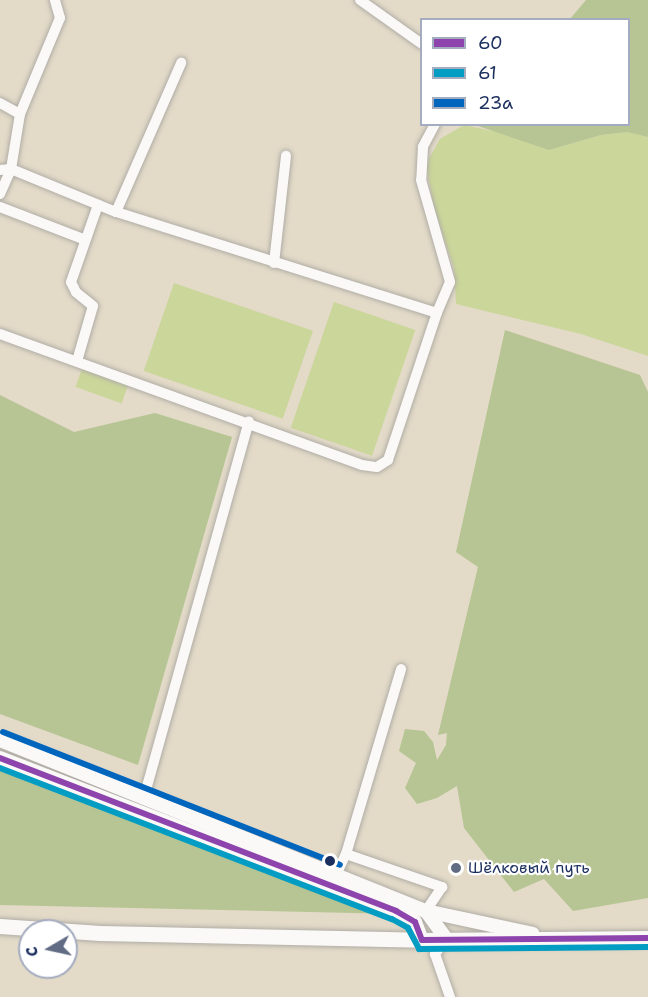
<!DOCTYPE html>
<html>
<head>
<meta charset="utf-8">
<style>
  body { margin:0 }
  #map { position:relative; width:648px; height:997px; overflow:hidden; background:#e3dac8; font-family:"Shantell Sans",sans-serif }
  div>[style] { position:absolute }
  .green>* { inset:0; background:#cbd69b; transform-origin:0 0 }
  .forest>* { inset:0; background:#b6c593 }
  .roads { filter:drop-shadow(0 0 2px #b0ada6) drop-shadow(0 0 2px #b0ada6) }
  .minor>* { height:10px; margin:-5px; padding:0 5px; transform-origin:5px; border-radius:5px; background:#fbf9f7 }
  .major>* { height:14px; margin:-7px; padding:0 7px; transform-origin:7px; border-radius:7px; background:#fbf9f7 }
  .highway>* { height:15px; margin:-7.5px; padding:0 7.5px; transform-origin:7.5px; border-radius:7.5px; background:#fbf9f7 }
  .bus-1>* { height:6px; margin:-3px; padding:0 3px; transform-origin:3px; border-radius:3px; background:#8e44ad }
  .bus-2>* { height:6px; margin:-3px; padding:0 3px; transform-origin:3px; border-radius:3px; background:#039dc3 }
  .bus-3>* { height:6px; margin:-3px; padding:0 3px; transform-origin:3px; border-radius:3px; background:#0065bd }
  .dots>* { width:16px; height:16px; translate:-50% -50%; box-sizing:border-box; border:3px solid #fff; border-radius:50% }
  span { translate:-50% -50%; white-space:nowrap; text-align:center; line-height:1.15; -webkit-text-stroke:4.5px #fff; paint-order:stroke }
  .poi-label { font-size:16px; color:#1b2f5e }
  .left { translate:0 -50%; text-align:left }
  .legend { position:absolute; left:420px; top:18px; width:210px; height:108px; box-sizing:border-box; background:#fff; border:2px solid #a4acbf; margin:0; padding:8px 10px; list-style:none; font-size:18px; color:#1b2f5e }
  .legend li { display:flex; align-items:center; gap:12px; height:30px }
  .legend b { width:30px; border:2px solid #a4acbf }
  .north { position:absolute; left:18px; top:919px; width:60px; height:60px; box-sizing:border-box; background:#fff; border:2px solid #a4acbf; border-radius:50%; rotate:261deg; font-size:16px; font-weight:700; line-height:24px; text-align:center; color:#1b2f5e }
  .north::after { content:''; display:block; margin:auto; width:21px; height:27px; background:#616b83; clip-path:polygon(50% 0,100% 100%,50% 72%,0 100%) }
</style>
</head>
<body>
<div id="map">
  <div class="green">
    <i style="clip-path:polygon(464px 125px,520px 137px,549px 150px,601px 135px,627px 132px,648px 137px,648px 356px,581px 334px,456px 304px,454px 268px,434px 209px,426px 164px,440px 139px)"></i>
    <i style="left:174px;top:283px;width:147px;height:93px;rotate:19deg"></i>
    <i style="left:334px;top:302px;width:86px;height:133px;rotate:19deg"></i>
    <i style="left:83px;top:366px;width:49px;height:22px;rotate:20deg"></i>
  </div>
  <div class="forest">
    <i style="clip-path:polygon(586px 0,648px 0,648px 137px,627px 132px,601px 135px,549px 150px,475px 125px,628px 124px,628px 20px,570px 19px)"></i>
    <i style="clip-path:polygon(505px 330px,640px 375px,648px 392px,648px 898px,573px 911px,544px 879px,514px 892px,464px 828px,457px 786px,437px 798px,417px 804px,405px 788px,416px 763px,399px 751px,405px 729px,424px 731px,433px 742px,437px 760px,446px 745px,447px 733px,438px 735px,478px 567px,456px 552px)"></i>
    <i style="clip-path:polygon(0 395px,74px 432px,155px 413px,232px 437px,138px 765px,0 714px)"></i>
    <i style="clip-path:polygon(0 761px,398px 914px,0 905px)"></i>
  </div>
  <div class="roads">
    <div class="minor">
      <i style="left:360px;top:0;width:76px;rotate:35.4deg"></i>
      <i style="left:0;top:103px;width:23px;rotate:29deg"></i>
      <i style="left:435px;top:124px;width:26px;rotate:118deg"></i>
      <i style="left:423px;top:147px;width:33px;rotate:93deg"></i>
      <i style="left:421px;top:180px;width:106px;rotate:74.1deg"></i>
      <i style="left:450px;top:282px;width:34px;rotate:113deg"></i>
      <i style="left:0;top:170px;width:11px;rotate:-5deg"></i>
      <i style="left:11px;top:169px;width:113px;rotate:22.3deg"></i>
      <i style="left:116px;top:212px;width:163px;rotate:-66.4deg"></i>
      <i style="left:0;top:194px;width:27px;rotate:-66deg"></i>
      <i style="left:11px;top:169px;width:56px;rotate:-80.7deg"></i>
      <i style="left:20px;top:114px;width:104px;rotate:-67.4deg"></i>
      <i style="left:60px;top:18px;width:19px;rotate:-106deg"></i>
      <i style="left:0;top:207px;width:89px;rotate:21.1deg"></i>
      <i style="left:274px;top:263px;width:108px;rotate:-83.6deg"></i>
      <i style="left:0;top:334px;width:385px;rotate:19.9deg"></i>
      <i style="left:362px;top:465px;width:15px;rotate:8deg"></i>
      <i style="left:377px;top:467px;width:13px;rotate:-32deg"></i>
      <i style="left:388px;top:460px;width:155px;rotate:-71.6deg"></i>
      <i style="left:437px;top:313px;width:337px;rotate:-162.5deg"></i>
      <i style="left:77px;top:361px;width:57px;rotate:-73.8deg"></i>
      <i style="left:93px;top:306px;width:22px;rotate:-141deg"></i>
      <i style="left:76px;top:292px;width:11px;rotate:-117deg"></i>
      <i style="left:71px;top:282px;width:82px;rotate:-70.7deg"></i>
      <i style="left:144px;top:797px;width:390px;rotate:-74.4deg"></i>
      <i style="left:346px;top:854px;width:102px;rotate:19deg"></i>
      <i style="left:442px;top:887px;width:29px;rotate:124deg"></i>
      <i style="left:337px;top:873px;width:21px;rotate:-65deg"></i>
      <i style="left:346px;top:854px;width:193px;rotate:-73.4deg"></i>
      <i style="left:446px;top:939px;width:19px;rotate:126deg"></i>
      <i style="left:435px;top:954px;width:46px;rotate:70.8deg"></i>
    </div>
    <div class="major">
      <i style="left:0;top:740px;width:459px;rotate:21.9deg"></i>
      <i style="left:426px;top:911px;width:109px;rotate:12.1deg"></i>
      <i style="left:0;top:758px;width:425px;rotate:21.1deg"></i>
      <i style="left:396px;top:911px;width:22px;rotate:30deg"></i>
      <i style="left:415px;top:922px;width:19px;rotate:69deg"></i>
      <i style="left:426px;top:911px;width:34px;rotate:54deg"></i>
    </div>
    <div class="highway">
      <i style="left:0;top:926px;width:100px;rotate:4deg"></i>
      <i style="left:100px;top:933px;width:322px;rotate:1.2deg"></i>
      <i style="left:422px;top:940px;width:226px;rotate:-0.5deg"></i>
    </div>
  </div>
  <div class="bus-1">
    <i style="left:0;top:758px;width:425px;rotate:21.1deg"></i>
    <i style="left:396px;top:911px;width:22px;rotate:30deg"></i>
    <i style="left:415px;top:922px;width:19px;rotate:69deg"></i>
    <i style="left:422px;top:940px;width:226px;rotate:-0.5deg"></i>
  </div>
  <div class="bus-2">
    <i style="left:0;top:768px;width:420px;rotate:21.1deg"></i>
    <i style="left:392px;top:919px;width:18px;rotate:29deg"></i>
    <i style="left:408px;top:928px;width:24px;rotate:62deg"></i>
    <i style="left:419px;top:949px;width:229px;rotate:-0.5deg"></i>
  </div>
  <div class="bus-3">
    <i style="left:3px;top:732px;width:362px;rotate:21.5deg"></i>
  </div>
  <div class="dots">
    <i style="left:330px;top:861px;background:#1b2f5e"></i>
    <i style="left:456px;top:868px;background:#616b83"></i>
  </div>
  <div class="poi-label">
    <span class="left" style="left:468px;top:868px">Шёлковый путь</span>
  </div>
  <ul class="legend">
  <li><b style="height:8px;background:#8e44ad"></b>60</li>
  <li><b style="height:8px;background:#039dc3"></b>61</li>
  <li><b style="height:8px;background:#0065bd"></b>23a</li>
  </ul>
  <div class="north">С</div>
</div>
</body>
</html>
